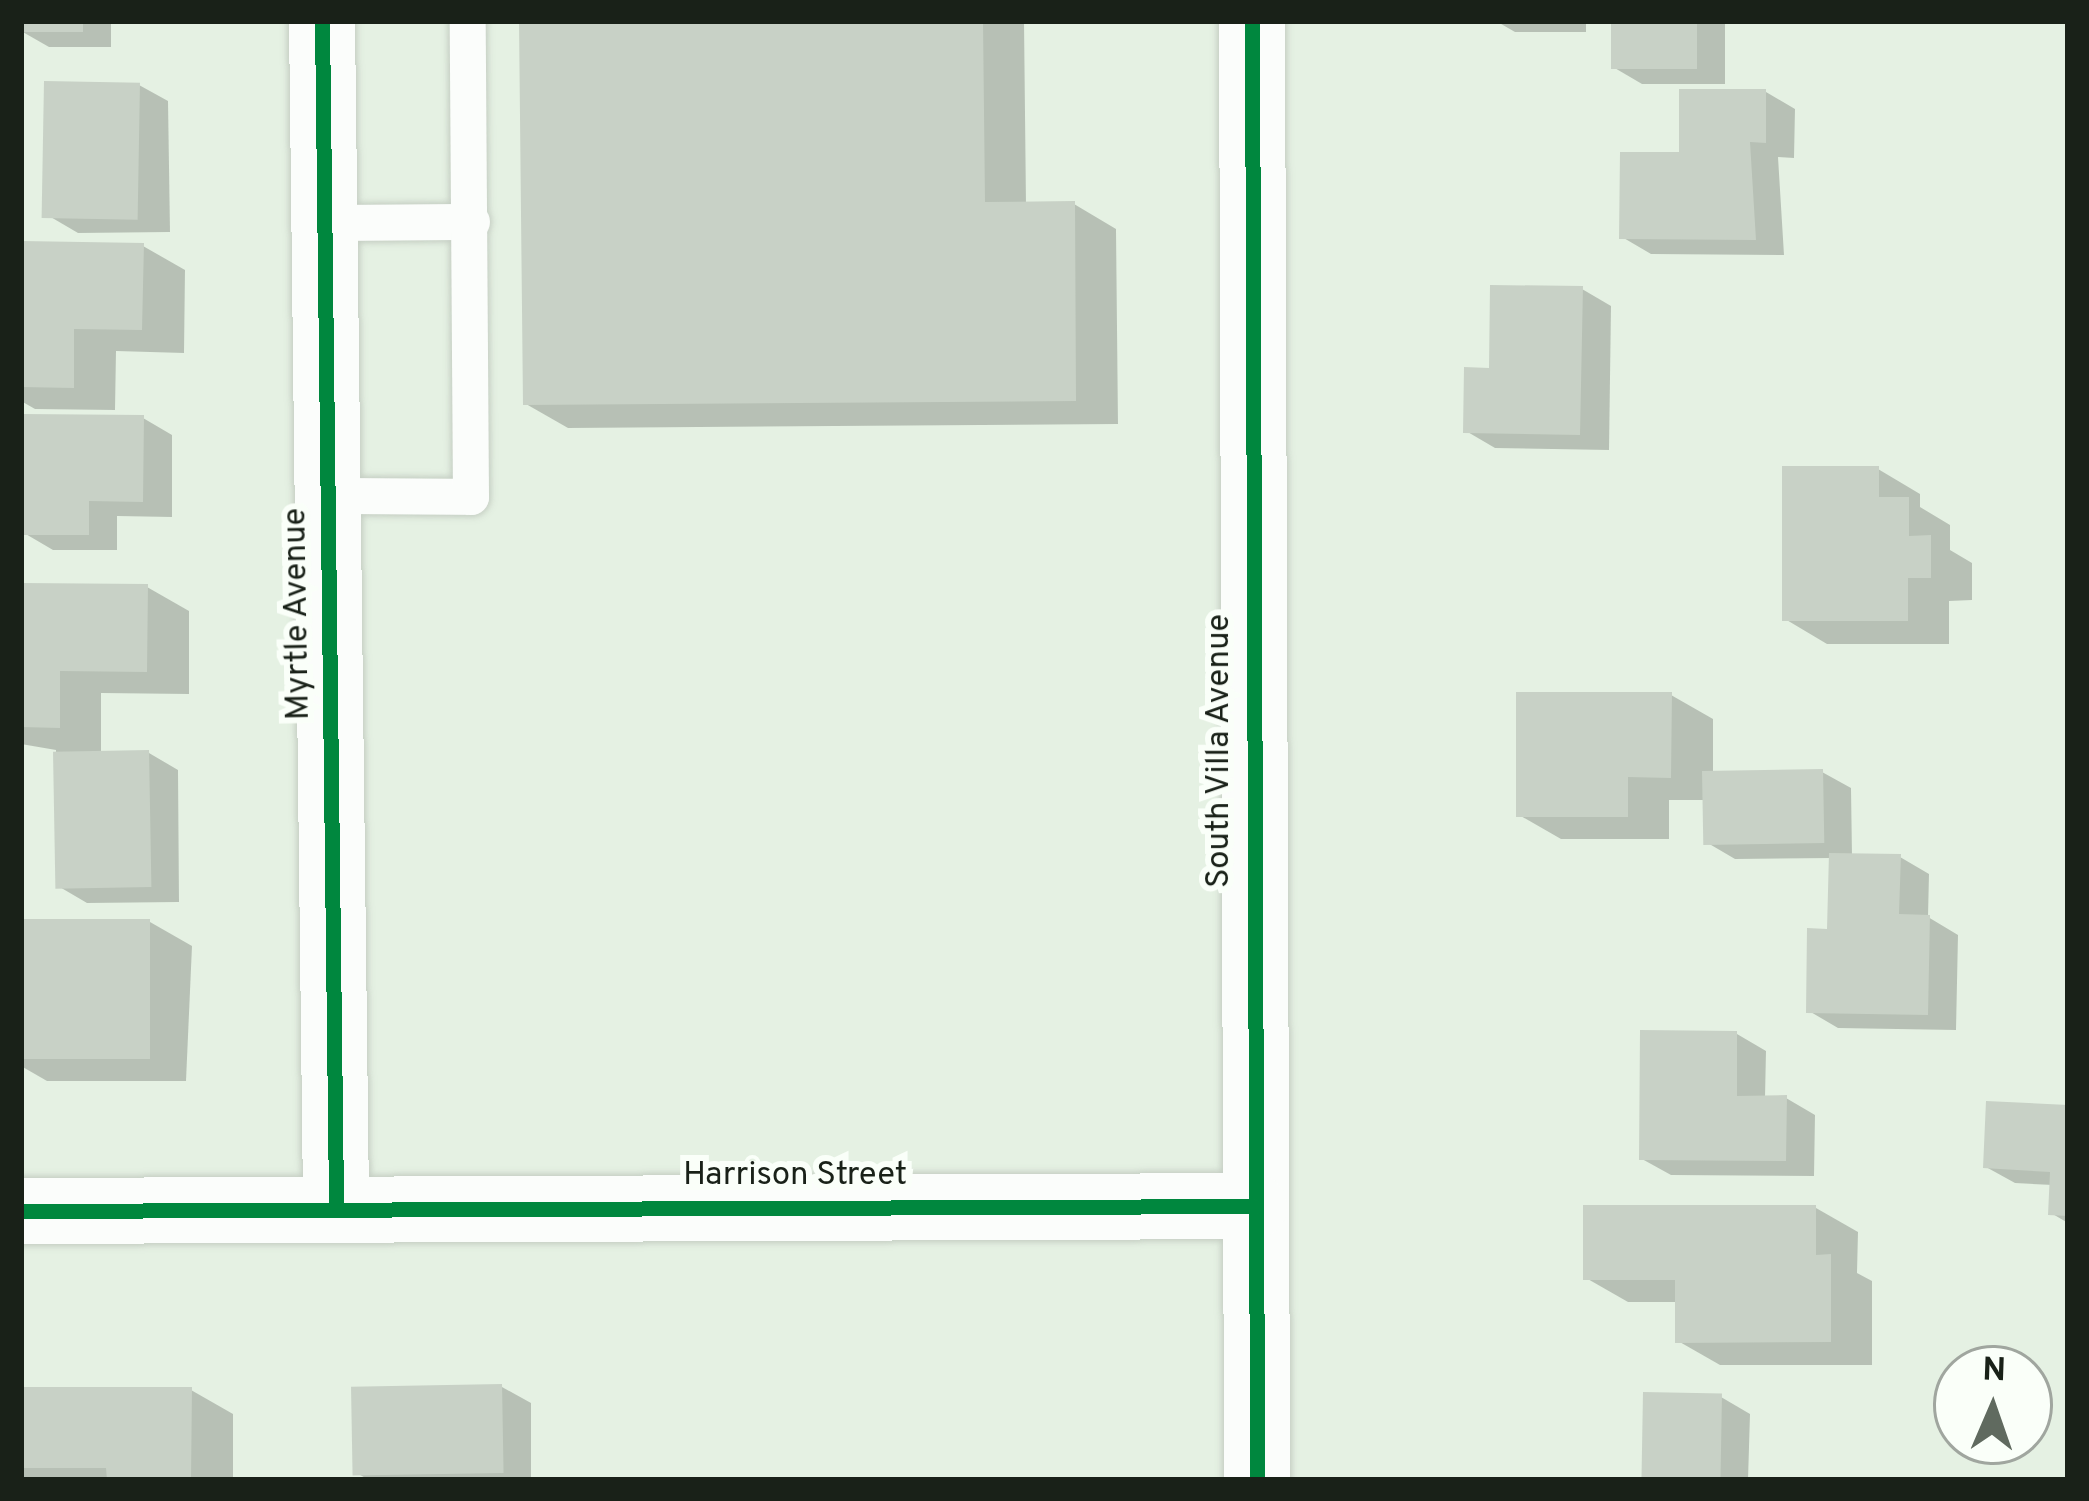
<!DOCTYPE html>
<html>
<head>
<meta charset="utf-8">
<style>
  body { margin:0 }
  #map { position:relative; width:2089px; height:1501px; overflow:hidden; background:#e5f1e3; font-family:Overpass,sans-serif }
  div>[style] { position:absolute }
  .shadow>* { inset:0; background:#0003 }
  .building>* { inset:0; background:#c8d1c6; transform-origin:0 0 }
  .roads { filter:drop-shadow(0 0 3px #c5cec3) drop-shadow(0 0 3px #c5cec3) }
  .lane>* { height:36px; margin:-18px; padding:0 18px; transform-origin:18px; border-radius:18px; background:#fbfdfb }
  .street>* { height:66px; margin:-33px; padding:0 33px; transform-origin:33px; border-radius:33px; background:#fbfdfb }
  .cycleway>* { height:15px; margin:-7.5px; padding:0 7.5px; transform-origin:7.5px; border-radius:7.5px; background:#00873e }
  span { translate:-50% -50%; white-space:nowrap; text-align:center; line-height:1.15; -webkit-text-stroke:12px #fafff9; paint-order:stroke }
  .street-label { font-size:33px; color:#192118 }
  .frame { position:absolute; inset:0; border:24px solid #192118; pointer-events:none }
  .north { position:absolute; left:1933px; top:1345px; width:120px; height:120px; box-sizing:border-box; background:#fafff9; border:3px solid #a0a69f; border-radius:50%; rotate:2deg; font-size:33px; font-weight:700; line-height:48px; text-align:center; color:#192118 }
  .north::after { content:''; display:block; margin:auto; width:42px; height:54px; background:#606a5f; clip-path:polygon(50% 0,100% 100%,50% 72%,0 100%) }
</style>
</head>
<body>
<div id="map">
  <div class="shadow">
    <i style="clip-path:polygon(21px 21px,111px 21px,111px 47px,49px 47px,21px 31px)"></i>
    <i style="clip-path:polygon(522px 21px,1024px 21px,1026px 205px,1074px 204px,1116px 229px,1118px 424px,568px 428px,526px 404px)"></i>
    <i style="clip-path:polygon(1496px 21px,1586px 21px,1586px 32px,1515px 32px)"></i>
    <i style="clip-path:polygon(1614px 21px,1719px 21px,1725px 24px,1725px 84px,1642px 84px,1613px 67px)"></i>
    <i style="clip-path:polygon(139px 85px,168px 101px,170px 232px,78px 233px,49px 216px)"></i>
    <i style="clip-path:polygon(1766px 92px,1795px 109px,1794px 158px,1778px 157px,1784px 255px,1651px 254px,1622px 237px,1682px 155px)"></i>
    <i style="clip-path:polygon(21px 244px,143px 246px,185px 270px,184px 353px,116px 351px,115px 410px,35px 409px,21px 401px)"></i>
    <i style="clip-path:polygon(1582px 289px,1611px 306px,1609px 450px,1495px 448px,1466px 431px,1492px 371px)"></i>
    <i style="clip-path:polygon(143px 418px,172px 435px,172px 517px,117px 516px,117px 550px,53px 550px,24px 533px)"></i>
    <i style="clip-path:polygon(1878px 469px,1920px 494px,1920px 507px,1950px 525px,1950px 550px,1972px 563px,1972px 600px,1949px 601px,1949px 644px,1827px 644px,1785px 619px)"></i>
    <i style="clip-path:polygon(21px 586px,147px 587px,189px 611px,189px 694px,101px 693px,101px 754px,149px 753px,178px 770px,179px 902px,87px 903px,58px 886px,56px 750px,21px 744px)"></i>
    <i style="clip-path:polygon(1671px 695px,1713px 719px,1713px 772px,1822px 772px,1851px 788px,1852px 856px,1900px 857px,1929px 874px,1928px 917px,1958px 935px,1956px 1030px,1838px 1028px,1809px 1011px,1830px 932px,1832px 858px,1735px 859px,1706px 842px,1706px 800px,1669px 800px,1669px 839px,1561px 839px,1519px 815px)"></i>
    <i style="clip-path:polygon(21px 922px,150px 922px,192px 946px,186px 1081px,47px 1081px,21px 1066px)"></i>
    <i style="clip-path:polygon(1737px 1034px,1766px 1051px,1765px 1098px,1786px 1098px,1815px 1115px,1814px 1176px,1671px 1175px,1642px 1159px)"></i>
    <i style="clip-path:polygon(2068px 1108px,2068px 1223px,2051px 1213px,2053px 1185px,2015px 1183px,1986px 1167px)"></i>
    <i style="clip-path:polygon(1816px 1208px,1858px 1232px,1857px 1273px,1872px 1281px,1872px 1365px,1720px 1365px,1678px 1341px,1678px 1302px,1628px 1302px,1586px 1278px)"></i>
    <i style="clip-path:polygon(502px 1387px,531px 1403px,531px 1480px,369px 1480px,355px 1472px)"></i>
    <i style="clip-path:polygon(21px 1390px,191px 1390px,233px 1414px,233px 1480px,21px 1480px)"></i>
    <i style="clip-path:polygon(1721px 1397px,1750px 1414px,1748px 1480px,1645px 1480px)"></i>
  </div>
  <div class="building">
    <i style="left:21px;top:21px;width:62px;height:11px"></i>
    <i style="clip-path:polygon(519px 21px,983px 21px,985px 202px,1075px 201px,1076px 401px,523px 405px)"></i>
    <i style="left:1611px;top:21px;width:86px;height:48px"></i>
    <i style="left:44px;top:81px;width:96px;height:137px;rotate:1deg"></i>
    <i style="clip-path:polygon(1679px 89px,1766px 89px,1766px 143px,1750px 142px,1756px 240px,1619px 239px,1620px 152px,1679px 152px)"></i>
    <i style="clip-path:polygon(21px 241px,144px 243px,142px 330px,74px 329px,74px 388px,21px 387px)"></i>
    <i style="clip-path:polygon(1490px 285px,1583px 286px,1580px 435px,1463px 433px,1464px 367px,1489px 368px)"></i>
    <i style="clip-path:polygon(22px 414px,144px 415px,143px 502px,89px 501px,89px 535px,21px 535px)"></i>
    <i style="clip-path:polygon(1782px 466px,1879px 466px,1879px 497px,1909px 497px,1909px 536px,1931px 535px,1931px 578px,1908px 578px,1908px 621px,1782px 621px)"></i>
    <i style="clip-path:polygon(21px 583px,148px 584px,147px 672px,60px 671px,60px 728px,21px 727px)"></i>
    <i style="clip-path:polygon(1516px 692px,1672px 692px,1671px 778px,1628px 777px,1628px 817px,1516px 817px)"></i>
    <i style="left:149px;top:750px;width:137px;height:96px;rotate:89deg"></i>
    <i style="left:1823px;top:769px;width:74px;height:121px;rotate:89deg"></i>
    <i style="clip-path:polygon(1829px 853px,1901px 854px,1899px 914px,1930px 915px,1928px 1015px,1806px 1013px,1807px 928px,1827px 929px)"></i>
    <i style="left:21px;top:919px;width:129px;height:140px"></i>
    <i style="clip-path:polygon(1640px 1030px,1737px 1031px,1737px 1096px,1787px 1095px,1786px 1161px,1639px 1160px)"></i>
    <i style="clip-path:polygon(1986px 1101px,2068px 1105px,2068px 1216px,2048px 1215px,2050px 1172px,1983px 1168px)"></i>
    <i style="clip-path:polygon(1583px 1205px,1816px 1205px,1816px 1255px,1831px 1254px,1831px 1342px,1675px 1343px,1675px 1280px,1583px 1280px)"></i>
    <i style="left:502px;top:1384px;width:89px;height:151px;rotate:89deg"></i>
    <i style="clip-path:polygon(21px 1387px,192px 1387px,191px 1480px,107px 1480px,106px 1468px,21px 1468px)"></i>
    <i style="left:1643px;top:1392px;width:79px;height:88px;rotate:1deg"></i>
  </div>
  <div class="roads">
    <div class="lane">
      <i style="left:325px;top:223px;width:147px;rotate:-0.4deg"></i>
      <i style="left:328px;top:496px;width:143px;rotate:0.4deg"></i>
      <i style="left:471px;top:497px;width:476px;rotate:-90.4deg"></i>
    </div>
    <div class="street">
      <i style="left:322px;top:21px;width:1186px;rotate:89.32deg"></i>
      <i style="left:1252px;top:21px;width:1459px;rotate:89.8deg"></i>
      <i style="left:21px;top:1211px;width:1233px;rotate:-0.23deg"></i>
    </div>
  </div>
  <div class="cycleway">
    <i style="left:322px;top:21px;width:1186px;rotate:89.32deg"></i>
    <i style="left:1252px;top:21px;width:1459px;rotate:89.8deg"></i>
    <i style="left:21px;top:1211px;width:1233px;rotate:-0.23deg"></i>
  </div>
  <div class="street-label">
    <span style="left:299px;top:614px;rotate:-91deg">Myrtle Avenue</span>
    <span style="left:1221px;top:751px;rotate:-90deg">South Villa Avenue</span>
    <span style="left:795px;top:1177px">Harrison Street</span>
  </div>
  <div class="frame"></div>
  <div class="north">N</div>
</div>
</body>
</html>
